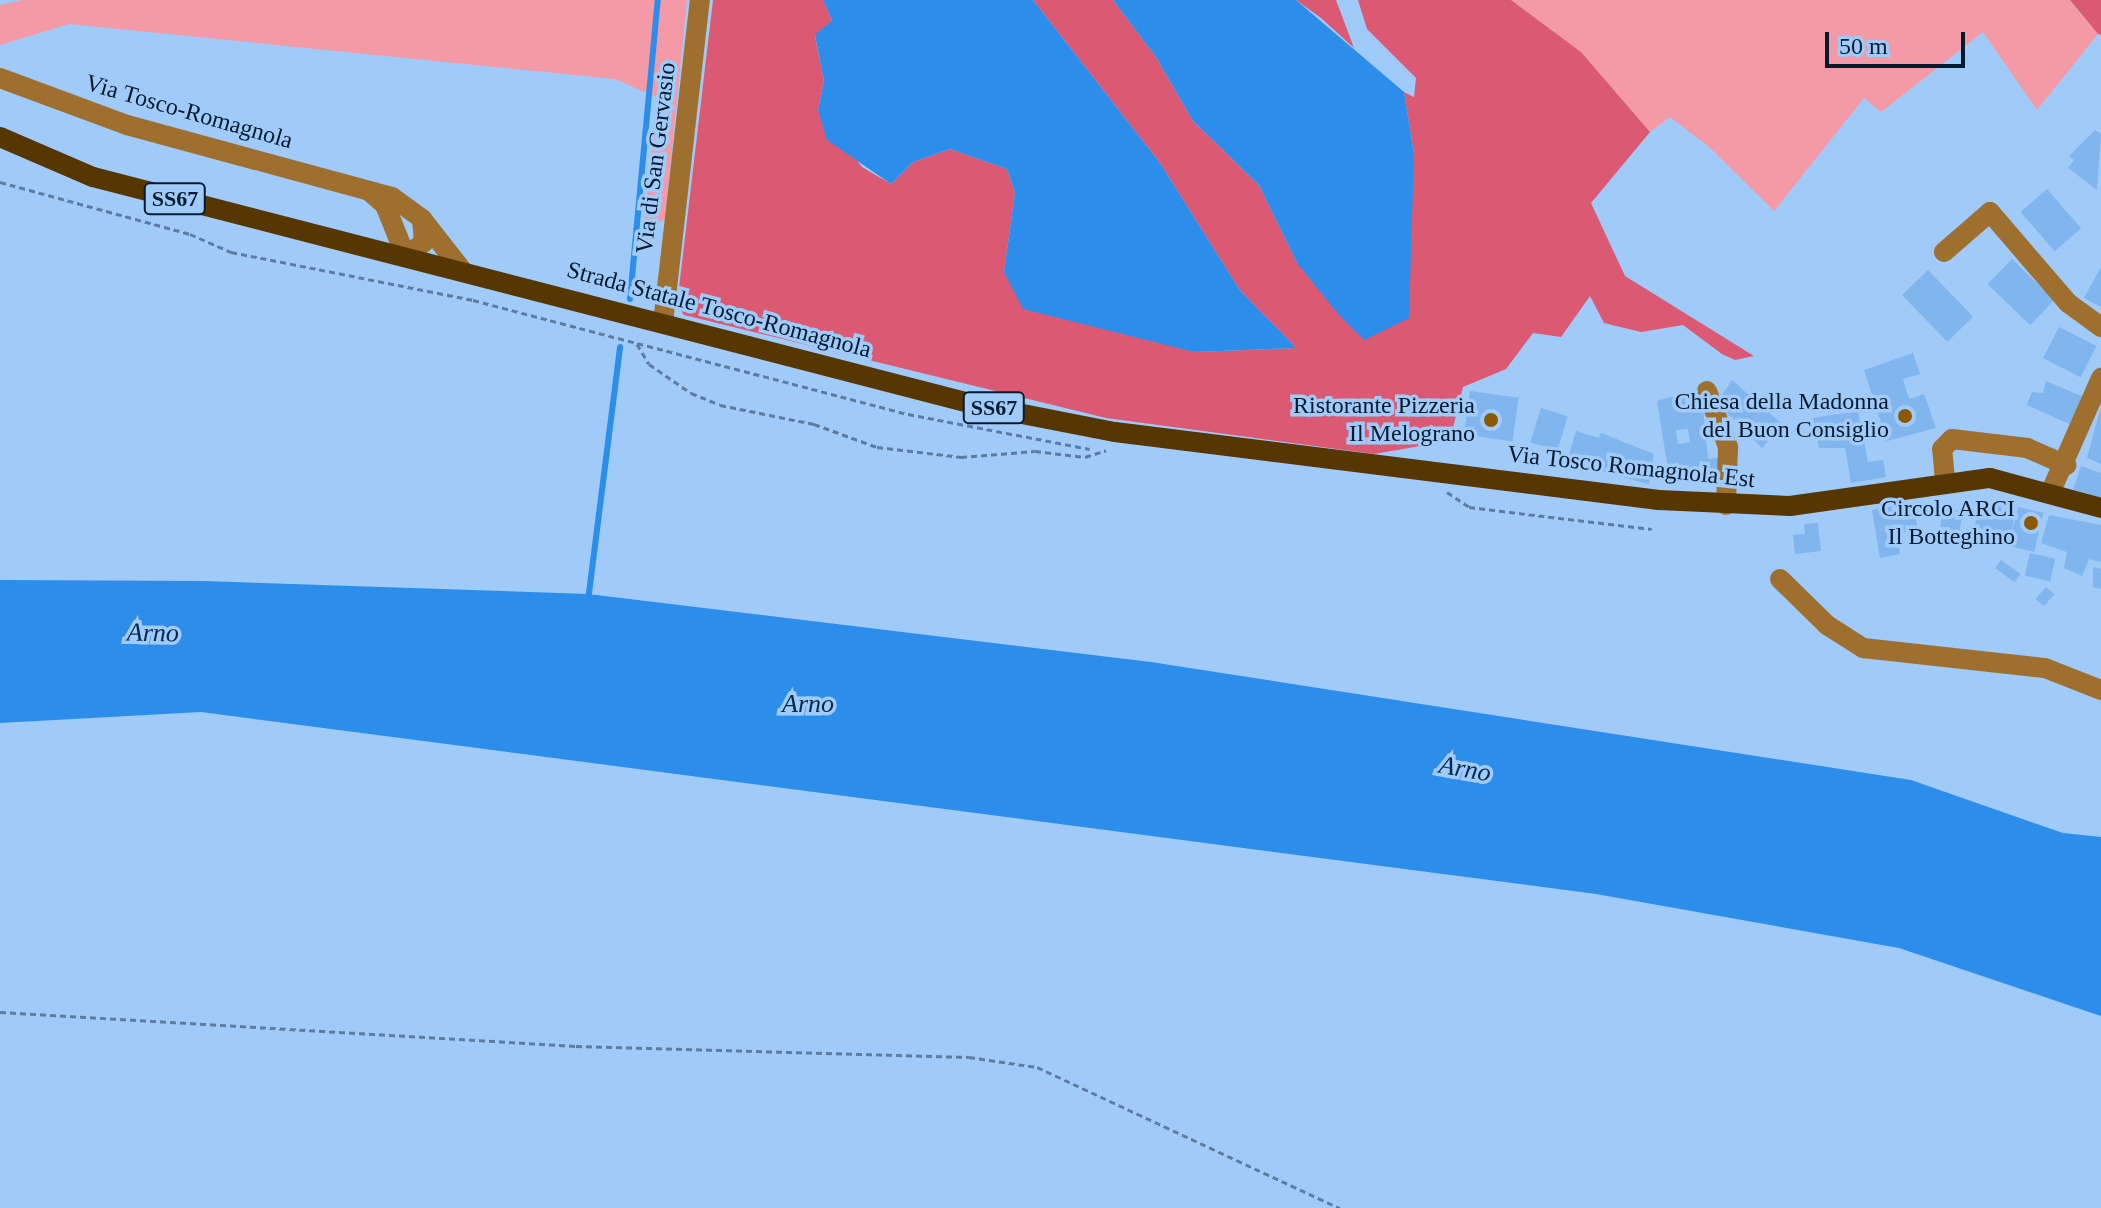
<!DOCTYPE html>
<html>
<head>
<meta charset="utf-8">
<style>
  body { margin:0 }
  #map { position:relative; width:2101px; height:1208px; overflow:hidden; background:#a0caf8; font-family:"Times New Roman",serif }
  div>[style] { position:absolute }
  .green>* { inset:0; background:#f49aa6 }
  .forest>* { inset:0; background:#dc5973 }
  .water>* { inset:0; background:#2c8eea }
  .stream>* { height:6px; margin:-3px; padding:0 3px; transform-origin:3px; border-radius:3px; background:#2c8eea }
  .building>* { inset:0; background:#81b5ed; transform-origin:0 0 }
  .path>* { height:3px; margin-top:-1.5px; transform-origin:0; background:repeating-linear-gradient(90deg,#5c7da0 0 6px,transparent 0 10px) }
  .minor>* { height:20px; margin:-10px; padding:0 10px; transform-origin:10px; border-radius:10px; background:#9f6f2f }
  .major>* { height:20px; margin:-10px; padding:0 10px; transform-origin:10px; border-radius:10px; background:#563603 }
  .dots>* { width:22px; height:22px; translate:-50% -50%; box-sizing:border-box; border:4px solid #a0caf8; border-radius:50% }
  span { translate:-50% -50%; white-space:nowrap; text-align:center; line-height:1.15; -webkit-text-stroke:7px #a0caf8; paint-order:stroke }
  .shield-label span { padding:2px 6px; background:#a0caf8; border:2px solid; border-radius:6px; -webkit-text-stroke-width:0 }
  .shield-label { font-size:22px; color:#071b30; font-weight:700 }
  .street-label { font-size:24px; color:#071b30 }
  .poi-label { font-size:24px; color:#071b30 }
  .right { translate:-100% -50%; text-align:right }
  .water-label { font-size:26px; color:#032a4d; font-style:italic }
  .scale { position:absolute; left:1825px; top:32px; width:140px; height:36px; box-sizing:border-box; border:4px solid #071b30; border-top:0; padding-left:10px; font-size:24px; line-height:28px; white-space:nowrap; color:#071b30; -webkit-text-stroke:6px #a0caf8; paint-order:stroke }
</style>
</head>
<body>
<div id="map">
  <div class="green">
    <i style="clip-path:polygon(22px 0,687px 0,665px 219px,655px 225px,645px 220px,656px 97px,615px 79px,69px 24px,0 45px,0 5px)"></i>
    <i style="clip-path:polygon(1511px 0,2070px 0,2098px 34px,2037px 110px,1983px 32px,1881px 112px,1864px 98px,1774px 211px,1708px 146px,1670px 117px,1650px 132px,1581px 52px)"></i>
  </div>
  <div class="forest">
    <i style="clip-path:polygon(713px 0,823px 0,832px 20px,815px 36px,824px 81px,818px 110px,862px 167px,891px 184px,913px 162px,950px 149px,1007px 169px,1015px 193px,1004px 272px,1194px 352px,1296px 348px,1239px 289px,1160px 163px,1033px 0,1113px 0,1156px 57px,1193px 121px,1259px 185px,1297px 263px,1414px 154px,1404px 92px,1414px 97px,1416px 78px,1367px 29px,1358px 0,1511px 0,1581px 52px,1650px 132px,1591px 203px,1625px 276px,1754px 356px,1735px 360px,1722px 354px,1683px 325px,1641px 332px,1604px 323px,1590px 296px,1561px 337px,1533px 333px,1506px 369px,1463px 387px,1453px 428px,1426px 445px,1374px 454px,1106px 418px,684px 315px,677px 305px)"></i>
    <i style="clip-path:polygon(1296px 0,1336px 0,1354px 48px,1321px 18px)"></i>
    <i style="clip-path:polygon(2070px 0,2101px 0,2101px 35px,2098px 34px)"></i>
  </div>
  <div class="water">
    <i style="clip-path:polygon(823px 0,1033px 0,1160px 163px,1239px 289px,1296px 348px,1194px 352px,1023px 309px,1004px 272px,1015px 193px,1007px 169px,950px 149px,913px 162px,891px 184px,827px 140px,818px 110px,824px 81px,815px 35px,832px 20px)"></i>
    <i style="clip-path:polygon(1113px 0,1296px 0,1404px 92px,1414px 154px,1409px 318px,1364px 340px,1339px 315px,1297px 263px,1259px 185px,1193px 121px,1156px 57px)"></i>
    <i style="clip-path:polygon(0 580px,203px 581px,588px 594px,1151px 662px,1911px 780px,2063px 833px,2101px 837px,2101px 1016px,1899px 948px,1596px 894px,201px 712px,0 723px)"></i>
  </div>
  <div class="stream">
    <i style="left:630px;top:299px;width:300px;rotate:-84.7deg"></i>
    <i style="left:588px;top:601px;width:256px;rotate:-82.8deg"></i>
  </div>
  <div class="building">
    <i style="clip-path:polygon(2095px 130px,2101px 134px,2097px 190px,2068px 168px,2074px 160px,2069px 156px)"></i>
    <i style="left:2047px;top:189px;width:52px;height:35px;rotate:49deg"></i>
    <i style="left:2012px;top:259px;width:59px;height:35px;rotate:44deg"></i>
    <i style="clip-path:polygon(2101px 267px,2101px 307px,2084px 298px)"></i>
    <i style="left:1928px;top:270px;width:65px;height:36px;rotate:46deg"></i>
    <i style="left:2059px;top:327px;width:42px;height:35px;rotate:27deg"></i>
    <i style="clip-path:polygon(1913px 353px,1920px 374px,1903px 379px,1907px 393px,1910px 399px,1924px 394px,1936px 428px,1887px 441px,1864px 370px)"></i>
    <i style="clip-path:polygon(1732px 380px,1783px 425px,1762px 448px,1717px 403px)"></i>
    <i style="clip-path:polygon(2046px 381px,2086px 398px,2074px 426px,2027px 405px,2032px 392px,2043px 393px)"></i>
    <i style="clip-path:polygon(evenodd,1701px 388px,1708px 459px,1722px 457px,1722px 473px,1670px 481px,1657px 401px,1701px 388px,1688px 429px,1690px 442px,1678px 444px,1676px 430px,1688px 429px)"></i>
    <i style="left:1470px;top:391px;width:49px;height:44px;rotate:8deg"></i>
    <i style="clip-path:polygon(2101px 406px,2101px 464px,2087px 458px)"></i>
    <i style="left:1541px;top:408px;width:28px;height:36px;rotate:17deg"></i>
    <i style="clip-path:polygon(1858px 411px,1868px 462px,1883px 460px,1886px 477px,1851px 483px,1845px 448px,1819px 448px,1813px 418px)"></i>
    <i style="clip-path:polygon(1576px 431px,1599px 438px,1601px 433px,1654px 454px,1649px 484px,1567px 462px)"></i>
    <i style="clip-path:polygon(2081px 466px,2101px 473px,2101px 498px,2073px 489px)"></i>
    <i style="clip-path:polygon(1913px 502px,1918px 530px,1897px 533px,1900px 554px,1880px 558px,1872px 510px)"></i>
    <i style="clip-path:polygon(1978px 503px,2015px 509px,2011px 539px,1975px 526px)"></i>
    <i style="left:2018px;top:507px;width:26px;height:40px;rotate:13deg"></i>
    <i style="clip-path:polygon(1942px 509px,1963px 511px,1959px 534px,1940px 529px)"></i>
    <i style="clip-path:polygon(2049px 515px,2101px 525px,2101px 562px,2089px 559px,2082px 576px,2064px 568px,2067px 552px,2041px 543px)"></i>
    <i style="clip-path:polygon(1818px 523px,1821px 551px,1795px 554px,1793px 535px,1805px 534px,1804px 524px)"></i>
    <i style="left:2030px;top:553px;width:26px;height:23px;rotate:13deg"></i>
    <i style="left:2001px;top:560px;width:24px;height:10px;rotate:36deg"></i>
    <i style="clip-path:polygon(2093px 567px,2101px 569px,2101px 589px,2093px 587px)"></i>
    <i style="left:2046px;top:587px;width:11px;height:16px;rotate:41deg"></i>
  </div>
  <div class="path">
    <i style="left:0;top:182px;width:197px;rotate:15.3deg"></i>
    <i style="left:190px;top:234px;width:45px;rotate:23.7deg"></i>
    <i style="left:231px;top:252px;width:247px;rotate:11.2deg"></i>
    <i style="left:473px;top:300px;width:450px;rotate:14.7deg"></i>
    <i style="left:908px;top:414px;width:185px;rotate:10.9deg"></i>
    <i style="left:637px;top:344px;width:23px;rotate:59deg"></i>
    <i style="left:649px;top:364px;width:51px;rotate:34.6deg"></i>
    <i style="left:691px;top:393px;width:31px;rotate:22deg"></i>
    <i style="left:720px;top:405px;width:96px;rotate:11.4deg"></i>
    <i style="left:814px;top:424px;width:67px;rotate:20.1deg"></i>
    <i style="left:877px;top:447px;width:85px;rotate:6.8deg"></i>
    <i style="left:961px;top:457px;width:74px;rotate:-4.6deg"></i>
    <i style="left:1035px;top:451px;width:50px;rotate:6.8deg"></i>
    <i style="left:1085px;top:457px;width:22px;rotate:-18deg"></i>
    <i style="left:1447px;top:492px;width:27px;rotate:34deg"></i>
    <i style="left:1469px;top:507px;width:184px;rotate:6.9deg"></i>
    <i style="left:0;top:1012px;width:577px;rotate:3.38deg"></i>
    <i style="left:576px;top:1046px;width:393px;rotate:1.6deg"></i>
    <i style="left:969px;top:1057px;width:69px;rotate:8.4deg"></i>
    <i style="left:1037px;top:1067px;width:334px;rotate:25deg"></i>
  </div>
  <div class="minor">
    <i style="left:0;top:78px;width:135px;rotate:20.3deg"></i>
    <i style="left:127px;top:125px;width:275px;rotate:15.2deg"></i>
    <i style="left:392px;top:197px;width:37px;rotate:36deg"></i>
    <i style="left:422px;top:219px;width:65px;rotate:51.9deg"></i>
    <i style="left:369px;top:191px;width:21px;rotate:41deg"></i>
    <i style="left:385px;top:205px;width:56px;rotate:68deg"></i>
    <i style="left:406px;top:257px;width:23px;rotate:-40deg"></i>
    <i style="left:424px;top:242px;width:23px;rotate:-95deg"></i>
    <i style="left:1944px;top:252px;width:61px;rotate:-41deg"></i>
    <i style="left:1990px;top:212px;width:120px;rotate:49.4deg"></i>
    <i style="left:2068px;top:303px;width:41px;rotate:36deg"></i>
    <i style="left:663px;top:323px;width:325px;rotate:-83.5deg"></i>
    <i style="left:1707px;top:391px;width:60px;rotate:69.4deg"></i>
    <i style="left:1728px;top:447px;width:58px;rotate:92deg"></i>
    <i style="left:1945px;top:481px;width:32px;rotate:-95deg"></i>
    <i style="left:1942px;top:449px;width:14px;rotate:-45deg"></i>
    <i style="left:1952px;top:439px;width:76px;rotate:6.8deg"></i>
    <i style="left:2027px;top:448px;width:43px;rotate:23.6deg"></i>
    <i style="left:2051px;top:491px;width:124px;rotate:-66.1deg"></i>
    <i style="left:1780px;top:579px;width:66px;rotate:44.4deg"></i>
    <i style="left:1827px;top:625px;width:43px;rotate:32.6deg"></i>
    <i style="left:1863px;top:648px;width:183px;rotate:6.3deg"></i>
    <i style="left:2045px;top:668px;width:60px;rotate:21.4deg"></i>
  </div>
  <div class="major">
    <i style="left:0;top:137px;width:101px;rotate:23.3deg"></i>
    <i style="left:93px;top:177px;width:917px;rotate:14.46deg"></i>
    <i style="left:981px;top:406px;width:136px;rotate:11deg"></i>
    <i style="left:1115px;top:432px;width:548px;rotate:7.13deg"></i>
    <i style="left:1659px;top:500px;width:131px;rotate:2.6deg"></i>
    <i style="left:1790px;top:506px;width:202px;rotate:-8deg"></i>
    <i style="left:1990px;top:478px;width:115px;rotate:15.1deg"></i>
  </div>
  <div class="dots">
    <i style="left:1905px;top:416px;background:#8b5903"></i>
    <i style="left:1491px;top:420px;background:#8b5903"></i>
    <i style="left:2031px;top:523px;background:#8b5903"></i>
  </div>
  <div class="shield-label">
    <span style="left:175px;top:199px">SS67</span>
    <span style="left:994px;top:408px">SS67</span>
  </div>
  <div class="street-label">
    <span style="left:189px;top:112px;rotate:16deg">Via Tosco-Romagnola</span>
    <span style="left:656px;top:158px;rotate:-83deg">Via di San Gervasio</span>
    <span style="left:719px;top:310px;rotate:15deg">Strada Statale Tosco-Romagnola</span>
    <span style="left:1631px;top:467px;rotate:6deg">Via Tosco Romagnola Est</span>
  </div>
  <div class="poi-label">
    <span class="right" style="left:1889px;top:416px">Chiesa della Madonna<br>del Buon Consiglio</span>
    <span class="right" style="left:1475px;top:420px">Ristorante Pizzeria<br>Il Melograno</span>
    <span class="right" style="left:2015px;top:523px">Circolo ARCI<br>Il Botteghino</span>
  </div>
  <div class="water-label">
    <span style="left:153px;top:633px;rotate:1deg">Arno</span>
    <span style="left:808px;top:704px">Arno</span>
    <span style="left:1465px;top:769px;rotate:10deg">Arno</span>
  </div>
  <div class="scale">50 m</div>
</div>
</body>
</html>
